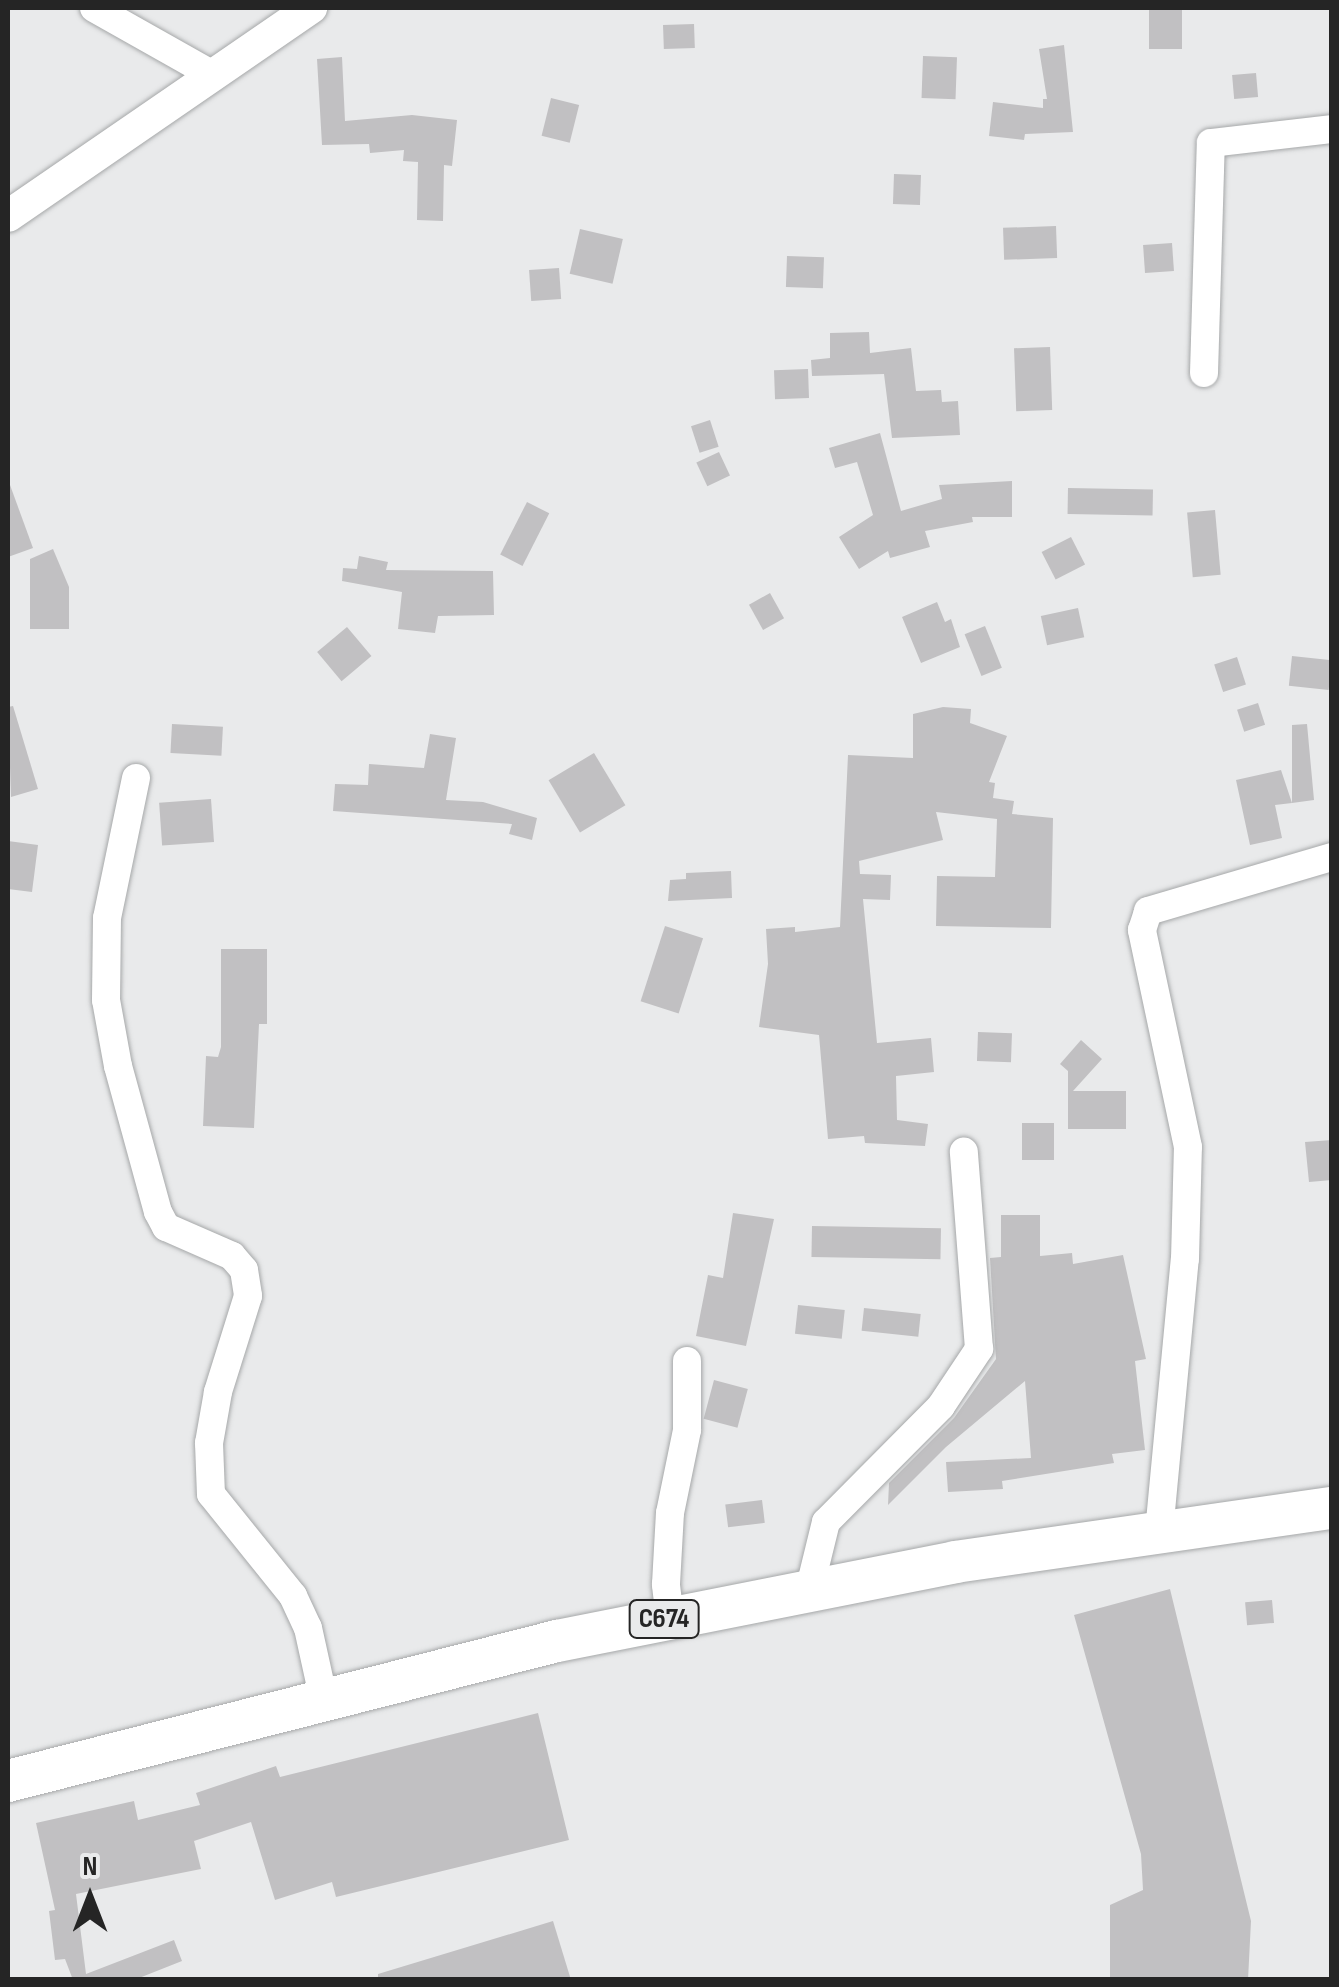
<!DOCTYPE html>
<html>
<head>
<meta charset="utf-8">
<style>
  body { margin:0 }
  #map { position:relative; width:1339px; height:1987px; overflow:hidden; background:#e9eaeb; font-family:"Sofia Sans Condensed",sans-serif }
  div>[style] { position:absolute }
  .building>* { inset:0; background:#c1c0c2; transform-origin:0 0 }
  .roads { filter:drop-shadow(0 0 2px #a6a8a9) drop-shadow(0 0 2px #a6a8a9) }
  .minor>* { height:28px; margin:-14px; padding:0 14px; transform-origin:14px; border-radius:14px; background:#fff }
  .tertiary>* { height:32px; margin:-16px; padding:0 16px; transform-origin:16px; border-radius:16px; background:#fff }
  .primary>* { height:42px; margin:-21px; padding:0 21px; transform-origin:21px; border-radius:21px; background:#fff }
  span { translate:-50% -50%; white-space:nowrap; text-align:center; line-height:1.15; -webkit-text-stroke:10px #e9eaeb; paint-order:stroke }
  .shield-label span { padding:2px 8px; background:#e9eaeb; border:2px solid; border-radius:8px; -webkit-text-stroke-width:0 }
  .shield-label { font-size:28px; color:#252525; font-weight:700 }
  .frame { position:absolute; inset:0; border:10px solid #252525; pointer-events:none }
  .north { position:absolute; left:40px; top:1847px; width:100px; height:100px; -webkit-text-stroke:8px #e9eaeb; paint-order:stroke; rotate:0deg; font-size:28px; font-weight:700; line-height:40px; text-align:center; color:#252525 }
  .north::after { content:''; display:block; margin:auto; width:35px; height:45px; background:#252525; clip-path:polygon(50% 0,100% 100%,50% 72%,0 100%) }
</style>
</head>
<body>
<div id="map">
  <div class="building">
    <i style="left:1149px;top:8px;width:33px;height:41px"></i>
    <i style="left:694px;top:24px;width:24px;height:31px;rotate:88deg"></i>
    <i style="clip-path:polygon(1064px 45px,1073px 132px,1025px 134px,1024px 140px,989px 136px,993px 102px,1043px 108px,1043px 99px,1047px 99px,1039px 49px)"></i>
    <i style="left:923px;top:56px;width:34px;height:42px;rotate:2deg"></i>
    <i style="clip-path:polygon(342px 57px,345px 121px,412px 115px,457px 120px,452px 166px,444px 165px,443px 221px,417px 220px,418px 162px,403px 161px,404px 150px,370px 153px,369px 144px,322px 145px,317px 59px)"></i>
    <i style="left:1256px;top:73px;width:24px;height:24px;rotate:85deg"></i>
    <i style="left:551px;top:98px;width:29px;height:39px;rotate:14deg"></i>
    <i style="left:894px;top:174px;width:27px;height:30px;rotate:2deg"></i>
    <i style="left:1056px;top:226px;width:32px;height:53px;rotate:88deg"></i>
    <i style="left:580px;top:229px;width:44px;height:46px;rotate:13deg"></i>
    <i style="left:1172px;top:243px;width:28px;height:29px;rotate:86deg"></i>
    <i style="left:787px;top:256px;width:37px;height:31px;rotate:2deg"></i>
    <i style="left:559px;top:268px;width:31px;height:30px;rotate:86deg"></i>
    <i style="clip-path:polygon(869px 332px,870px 353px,911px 348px,916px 391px,941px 390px,942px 402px,958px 401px,960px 435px,892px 438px,884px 374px,812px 376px,811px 360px,830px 358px,830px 333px)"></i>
    <i style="left:1050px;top:347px;width:63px;height:36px;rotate:88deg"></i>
    <i style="left:808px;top:369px;width:29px;height:34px;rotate:88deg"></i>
    <i style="left:710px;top:420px;width:28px;height:20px;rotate:72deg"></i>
    <i style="clip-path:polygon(880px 433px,901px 511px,942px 499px,939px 485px,1012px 481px,1012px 517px,972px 517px,973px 522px,925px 531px,930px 547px,890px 558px,888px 551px,859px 569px,839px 537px,873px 515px,857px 462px,835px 468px,829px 448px)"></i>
    <i style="left:719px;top:452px;width:26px;height:25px;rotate:65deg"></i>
    <i style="clip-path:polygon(10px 485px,33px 548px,8px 557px,8px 486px)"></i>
    <i style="left:1068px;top:488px;width:85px;height:26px;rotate:1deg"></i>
    <i style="left:527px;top:502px;width:25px;height:59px;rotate:27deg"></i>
    <i style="left:1215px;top:510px;width:65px;height:28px;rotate:85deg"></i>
    <i style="left:1071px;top:537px;width:31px;height:33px;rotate:63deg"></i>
    <i style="clip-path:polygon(53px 549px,69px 587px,69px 629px,30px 629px,30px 559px)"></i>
    <i style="clip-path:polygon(359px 556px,388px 562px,386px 570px,493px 571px,494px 615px,438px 616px,435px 633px,398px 629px,402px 592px,342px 581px,343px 568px,357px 569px)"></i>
    <i style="left:770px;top:593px;width:29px;height:24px;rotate:61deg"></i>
    <i style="clip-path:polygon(937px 602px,945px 622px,951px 619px,960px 647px,921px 663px,902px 617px)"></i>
    <i style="left:1078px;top:608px;width:30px;height:38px;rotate:78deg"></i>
    <i style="left:985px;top:626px;width:45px;height:22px;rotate:68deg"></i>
    <i style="left:347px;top:627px;width:38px;height:39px;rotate:50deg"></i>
    <i style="left:1292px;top:656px;width:40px;height:30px;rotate:6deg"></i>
    <i style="left:1237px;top:657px;width:29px;height:24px;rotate:72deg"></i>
    <i style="left:1258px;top:703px;width:23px;height:22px;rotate:72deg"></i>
    <i style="clip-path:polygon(13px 706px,38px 789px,11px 797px,8px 707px)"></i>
    <i style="clip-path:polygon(943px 707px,971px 709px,970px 723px,1007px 736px,989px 782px,995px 783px,993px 798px,1014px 801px,1012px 814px,1053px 818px,1051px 928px,936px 926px,937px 876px,995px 877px,997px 819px,936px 812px,943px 840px,859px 861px,860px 874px,891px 875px,890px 900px,863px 899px,877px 1043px,931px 1038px,934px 1072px,896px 1076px,897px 1120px,928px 1124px,925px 1146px,865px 1143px,864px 1136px,828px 1139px,819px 1035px,759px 1027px,768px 964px,766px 929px,795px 927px,795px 932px,840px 927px,848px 755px,913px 758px,913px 714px)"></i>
    <i style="left:172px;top:724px;width:51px;height:29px;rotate:3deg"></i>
    <i style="clip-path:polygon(1307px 724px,1314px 800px,1292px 803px,1292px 725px)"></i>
    <i style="clip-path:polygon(430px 734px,456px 738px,446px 800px,483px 802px,537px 818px,532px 840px,509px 834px,512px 824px,333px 811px,335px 784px,368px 785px,369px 764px,424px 768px)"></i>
    <i style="left:594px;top:753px;width:61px;height:53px;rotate:59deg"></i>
    <i style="clip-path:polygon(1281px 770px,1292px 803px,1275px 805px,1282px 838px,1250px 845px,1236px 780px)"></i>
    <i style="left:211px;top:799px;width:43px;height:52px;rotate:86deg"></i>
    <i style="clip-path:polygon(8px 841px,38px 845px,32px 892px,8px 889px)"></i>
    <i style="clip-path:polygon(731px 871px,732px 898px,668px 901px,670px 880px,686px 879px,686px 873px)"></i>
    <i style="left:665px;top:926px;width:40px;height:79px;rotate:18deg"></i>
    <i style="clip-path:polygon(221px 949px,267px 949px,267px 1024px,259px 1024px,254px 1128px,203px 1126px,206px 1056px,218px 1057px,221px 1047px)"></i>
    <i style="left:978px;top:1032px;width:34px;height:29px;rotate:2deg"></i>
    <i style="clip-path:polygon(1081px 1040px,1102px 1059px,1073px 1091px,1126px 1091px,1126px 1129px,1068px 1129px,1068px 1071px,1060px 1064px)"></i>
    <i style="left:1022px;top:1123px;width:32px;height:37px"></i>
    <i style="clip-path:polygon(1332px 1140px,1332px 1180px,1309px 1182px,1305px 1142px)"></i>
    <i style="clip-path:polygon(733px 1213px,774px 1219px,746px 1346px,696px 1336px,708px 1275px,723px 1278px)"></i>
    <i style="clip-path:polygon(1001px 1215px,1040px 1215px,1040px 1256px,1072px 1253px,1073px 1264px,1123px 1255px,1146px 1359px,1135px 1361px,1145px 1450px,1112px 1454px,1114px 1463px,1002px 1481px,1003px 1489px,948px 1492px,946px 1462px,1031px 1458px,1025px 1381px,946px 1447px,888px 1505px,889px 1483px,954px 1418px,996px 1359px,990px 1258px,1001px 1257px)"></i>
    <i style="left:812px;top:1226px;width:129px;height:31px;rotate:1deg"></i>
    <i style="left:798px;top:1305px;width:47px;height:29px;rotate:6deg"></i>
    <i style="left:864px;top:1308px;width:57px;height:23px;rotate:6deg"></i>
    <i style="left:714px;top:1380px;width:35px;height:40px;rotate:15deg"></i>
    <i style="left:762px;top:1500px;width:23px;height:37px;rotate:83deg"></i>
    <i style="clip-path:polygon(1170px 1589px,1251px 1921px,1248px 1980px,1110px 1980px,1110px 1905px,1143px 1890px,1141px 1854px,1074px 1615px)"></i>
    <i style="left:1272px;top:1600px;width:23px;height:27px;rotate:85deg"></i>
    <i style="clip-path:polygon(538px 1713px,569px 1840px,336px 1897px,332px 1882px,275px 1900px,251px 1822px,194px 1841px,201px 1869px,76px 1894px,86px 1974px,174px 1940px,182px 1961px,134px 1980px,73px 1980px,65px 1959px,55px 1960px,49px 1911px,55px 1910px,36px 1823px,134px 1801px,138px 1820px,200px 1805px,196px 1793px,276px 1766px,280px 1777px)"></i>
    <i style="clip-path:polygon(553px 1921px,571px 1980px,378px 1980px,378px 1974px)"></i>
  </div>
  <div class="roads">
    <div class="minor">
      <i style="left:94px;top:8px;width:137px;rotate:29.4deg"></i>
      <i style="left:1204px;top:373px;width:230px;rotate:-88.3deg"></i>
      <i style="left:1211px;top:143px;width:122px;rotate:-6.6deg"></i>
      <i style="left:136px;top:778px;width:143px;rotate:101.7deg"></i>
      <i style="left:107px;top:918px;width:82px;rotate:90.7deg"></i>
      <i style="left:106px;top:1000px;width:67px;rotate:79.7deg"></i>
      <i style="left:118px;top:1066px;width:151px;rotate:74.7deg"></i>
      <i style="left:158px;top:1212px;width:17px;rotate:62deg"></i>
      <i style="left:166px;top:1227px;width:72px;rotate:23.7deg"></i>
      <i style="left:232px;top:1256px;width:18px;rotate:49deg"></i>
      <i style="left:244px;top:1270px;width:26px;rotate:81deg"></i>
      <i style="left:248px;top:1296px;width:101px;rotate:107.4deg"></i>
      <i style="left:218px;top:1392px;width:52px;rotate:100deg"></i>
      <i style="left:209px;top:1443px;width:51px;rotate:87.8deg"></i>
      <i style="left:211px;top:1494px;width:131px;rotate:51.2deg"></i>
      <i style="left:293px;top:1596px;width:35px;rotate:65deg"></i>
      <i style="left:308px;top:1628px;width:75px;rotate:77.6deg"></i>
      <i style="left:1159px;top:1532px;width:274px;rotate:-84.6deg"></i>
      <i style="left:1185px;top:1259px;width:112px;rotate:-88.5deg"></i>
      <i style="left:1188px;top:1147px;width:222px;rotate:-102deg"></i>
      <i style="left:1142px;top:930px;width:20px;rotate:-72deg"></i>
      <i style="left:1148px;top:911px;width:192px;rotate:-16.4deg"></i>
      <i style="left:809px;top:1591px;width:71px;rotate:-76.2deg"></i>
      <i style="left:826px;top:1522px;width:163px;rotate:-45.2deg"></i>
      <i style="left:941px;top:1406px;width:69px;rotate:-56.3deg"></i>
      <i style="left:979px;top:1349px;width:198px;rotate:-94.4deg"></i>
      <i style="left:670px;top:1618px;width:34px;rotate:-97deg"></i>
      <i style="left:666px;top:1584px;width:71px;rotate:-86.8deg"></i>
      <i style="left:670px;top:1513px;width:85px;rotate:-78.4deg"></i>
      <i style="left:687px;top:1430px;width:69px;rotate:-90deg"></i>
    </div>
    <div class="tertiary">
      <i style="left:8px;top:216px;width:368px;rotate:-34.5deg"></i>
    </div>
    <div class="primary">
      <i style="left:8px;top:1781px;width:567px;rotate:-14.31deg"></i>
      <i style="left:557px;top:1641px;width:406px;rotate:-11.2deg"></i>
      <i style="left:955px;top:1562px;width:381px;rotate:-8.2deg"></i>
    </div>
  </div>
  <div class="shield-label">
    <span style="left:664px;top:1619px">C674</span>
  </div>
  <div class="frame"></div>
  <div class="north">N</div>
</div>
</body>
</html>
